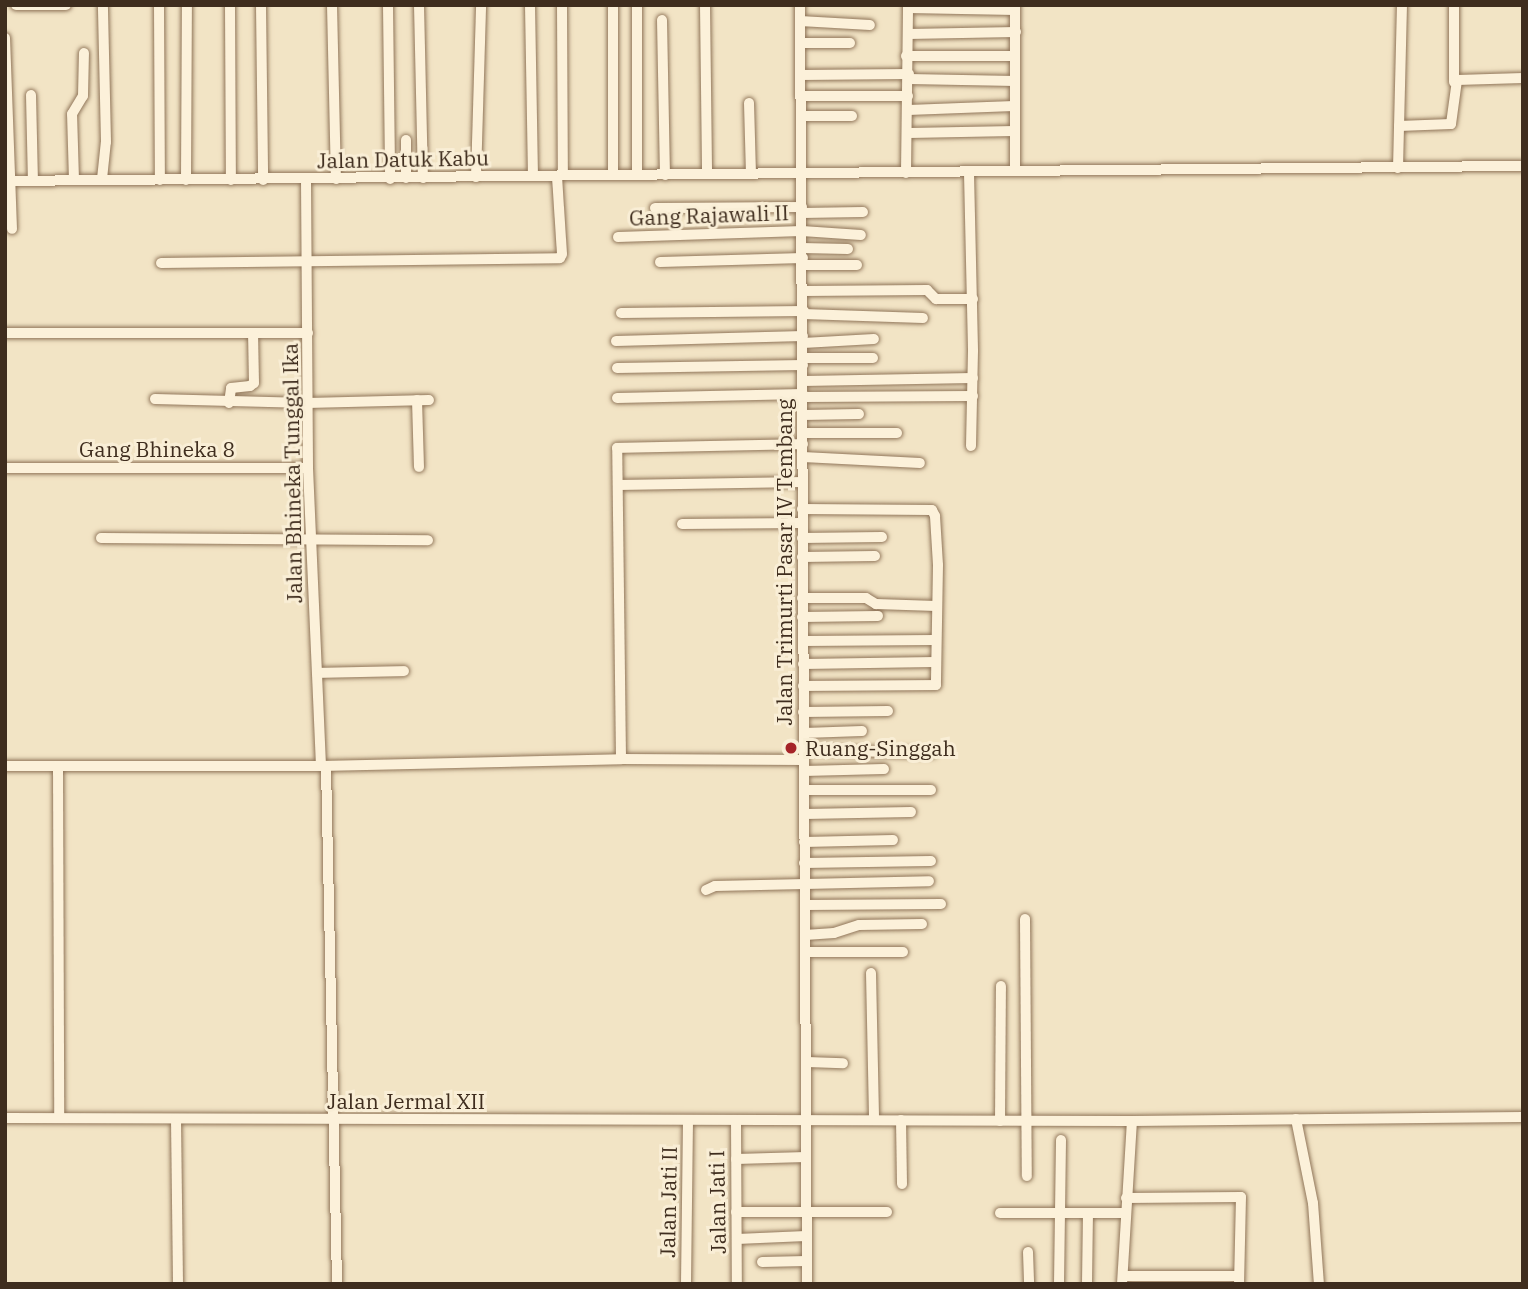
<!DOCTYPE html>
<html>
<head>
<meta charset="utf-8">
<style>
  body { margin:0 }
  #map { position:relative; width:1528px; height:1289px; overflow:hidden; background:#f2e4c5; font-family:"IBM Plex Serif",serif }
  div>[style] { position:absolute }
  .roads { filter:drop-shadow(0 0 2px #907559) drop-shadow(0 0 2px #907559) }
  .minor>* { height:10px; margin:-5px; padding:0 5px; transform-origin:5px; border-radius:5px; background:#fcf1da }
  .dots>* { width:19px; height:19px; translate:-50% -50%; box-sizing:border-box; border:4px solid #f9eed6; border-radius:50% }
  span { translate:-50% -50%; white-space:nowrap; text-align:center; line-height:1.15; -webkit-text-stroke:6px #f9eed6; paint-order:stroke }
  .street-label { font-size:21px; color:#3f2d1e }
  .poi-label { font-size:21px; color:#3f2d1e }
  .left { translate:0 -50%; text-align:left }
  .frame { position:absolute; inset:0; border:7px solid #3f2d1e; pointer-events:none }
</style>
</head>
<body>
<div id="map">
  <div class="roads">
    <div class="minor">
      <i style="left:16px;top:5px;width:50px"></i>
      <i style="left:159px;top:5px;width:175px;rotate:89.7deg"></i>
      <i style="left:230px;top:5px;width:175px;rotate:89.7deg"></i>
      <i style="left:261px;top:5px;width:175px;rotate:89.3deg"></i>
      <i style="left:332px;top:5px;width:174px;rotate:88.7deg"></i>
      <i style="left:388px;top:5px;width:174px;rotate:89.3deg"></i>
      <i style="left:419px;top:5px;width:173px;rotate:88.7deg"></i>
      <i style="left:530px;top:5px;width:171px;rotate:89deg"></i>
      <i style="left:562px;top:5px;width:170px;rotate:89.7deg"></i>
      <i style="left:613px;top:5px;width:170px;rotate:90deg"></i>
      <i style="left:637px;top:5px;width:170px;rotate:90deg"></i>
      <i style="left:705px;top:5px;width:169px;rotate:89.3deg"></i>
      <i style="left:800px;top:5px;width:1279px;rotate:89.69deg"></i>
      <i style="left:1454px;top:5px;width:77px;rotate:90deg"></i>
      <i style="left:908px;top:8px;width:107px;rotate:1.1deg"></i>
      <i style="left:662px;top:20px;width:155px;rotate:88.9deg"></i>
      <i style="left:800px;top:21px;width:70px;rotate:3.3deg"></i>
      <i style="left:908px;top:34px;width:108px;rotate:-1.1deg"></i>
      <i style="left:5px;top:38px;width:191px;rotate:87.9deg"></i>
      <i style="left:800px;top:43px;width:50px"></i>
      <i style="left:906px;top:56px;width:109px"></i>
      <i style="left:800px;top:75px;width:109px;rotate:-0.5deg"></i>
      <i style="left:909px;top:79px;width:106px;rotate:1.1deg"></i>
      <i style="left:31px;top:95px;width:86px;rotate:88.7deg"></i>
      <i style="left:801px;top:96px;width:107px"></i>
      <i style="left:749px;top:103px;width:70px;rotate:88.4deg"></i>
      <i style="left:908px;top:110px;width:106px;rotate:-2.2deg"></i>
      <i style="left:801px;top:116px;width:51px"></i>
      <i style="left:1399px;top:126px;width:52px;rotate:-2.2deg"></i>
      <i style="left:1451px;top:124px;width:44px;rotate:-82.2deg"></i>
      <i style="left:1457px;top:80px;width:66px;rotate:-1.7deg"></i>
      <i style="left:909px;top:133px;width:105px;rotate:-1.1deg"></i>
      <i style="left:1398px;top:168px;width:163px;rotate:-88.6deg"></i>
      <i style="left:1015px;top:171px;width:166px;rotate:-90deg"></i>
      <i style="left:906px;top:173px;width:168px;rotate:-89.3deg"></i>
      <i style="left:969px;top:173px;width:178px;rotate:88.7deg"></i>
      <i style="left:973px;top:351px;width:95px;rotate:91.2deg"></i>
      <i style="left:476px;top:177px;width:172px;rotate:-88.3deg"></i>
      <i style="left:406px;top:178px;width:38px;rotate:-90deg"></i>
      <i style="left:102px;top:179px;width:37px;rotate:-84deg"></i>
      <i style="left:106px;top:142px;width:137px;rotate:-91.3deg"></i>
      <i style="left:306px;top:179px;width:289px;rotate:89.6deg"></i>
      <i style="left:308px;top:468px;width:298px;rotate:87.5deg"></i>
      <i style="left:74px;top:180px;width:66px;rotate:-91.7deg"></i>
      <i style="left:72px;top:114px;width:21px;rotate:-59deg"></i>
      <i style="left:83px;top:96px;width:43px;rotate:-88.7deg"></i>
      <i style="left:186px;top:180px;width:175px;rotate:-89.7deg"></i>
      <i style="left:5px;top:181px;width:1518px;rotate:-0.57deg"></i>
      <i style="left:655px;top:208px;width:147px;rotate:-0.4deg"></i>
      <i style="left:802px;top:213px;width:61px;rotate:-0.9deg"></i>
      <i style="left:618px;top:237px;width:184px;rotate:-1.9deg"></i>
      <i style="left:802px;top:231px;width:59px;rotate:3.9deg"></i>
      <i style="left:802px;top:248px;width:46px;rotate:1.2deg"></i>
      <i style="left:660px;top:262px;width:143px;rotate:-1.6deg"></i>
      <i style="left:161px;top:263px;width:399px;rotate:-0.7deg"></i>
      <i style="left:560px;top:258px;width:4px;rotate:-63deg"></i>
      <i style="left:562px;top:254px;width:78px;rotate:-93.7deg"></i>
      <i style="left:803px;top:265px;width:54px"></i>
      <i style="left:803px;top:291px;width:124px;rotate:-0.5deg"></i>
      <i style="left:927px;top:290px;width:13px;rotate:45deg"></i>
      <i style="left:936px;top:299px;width:37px"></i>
      <i style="left:621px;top:313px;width:183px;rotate:-0.6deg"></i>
      <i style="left:803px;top:314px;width:120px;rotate:1.9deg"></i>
      <i style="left:5px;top:333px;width:303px"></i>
      <i style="left:616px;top:341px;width:187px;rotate:-1.5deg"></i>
      <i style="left:803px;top:343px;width:71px;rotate:-3.2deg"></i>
      <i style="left:803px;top:358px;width:70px"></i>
      <i style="left:617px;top:368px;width:186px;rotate:-0.9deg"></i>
      <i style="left:803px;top:381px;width:170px;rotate:-1deg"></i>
      <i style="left:803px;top:397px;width:170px;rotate:-0.3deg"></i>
      <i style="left:617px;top:398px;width:186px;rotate:-1.2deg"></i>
      <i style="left:155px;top:399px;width:152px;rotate:1.5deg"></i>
      <i style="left:307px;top:403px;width:122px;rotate:-1.4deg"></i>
      <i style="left:417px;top:400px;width:67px;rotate:88.3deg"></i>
      <i style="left:229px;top:403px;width:15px;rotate:-82deg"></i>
      <i style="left:231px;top:388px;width:19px;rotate:-6deg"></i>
      <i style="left:250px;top:386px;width:5px;rotate:-37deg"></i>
      <i style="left:254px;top:383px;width:50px;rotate:-91.1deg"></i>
      <i style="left:803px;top:415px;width:56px;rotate:-1deg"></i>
      <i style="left:802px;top:433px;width:95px"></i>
      <i style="left:803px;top:457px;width:117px;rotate:2.9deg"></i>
      <i style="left:5px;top:468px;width:303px"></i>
      <i style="left:618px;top:485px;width:185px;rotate:-0.9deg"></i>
      <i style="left:802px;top:509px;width:130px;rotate:0.4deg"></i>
      <i style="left:932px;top:510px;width:7px;rotate:63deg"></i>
      <i style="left:935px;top:516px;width:49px;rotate:86.5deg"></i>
      <i style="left:938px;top:565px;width:120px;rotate:91deg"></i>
      <i style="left:936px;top:685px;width:133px;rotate:179.6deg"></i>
      <i style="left:682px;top:524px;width:119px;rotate:-0.5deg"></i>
      <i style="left:101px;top:538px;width:327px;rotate:0.4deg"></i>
      <i style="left:802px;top:538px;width:80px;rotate:-0.7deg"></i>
      <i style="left:802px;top:557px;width:73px;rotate:-0.8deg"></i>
      <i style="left:802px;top:598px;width:64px"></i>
      <i style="left:866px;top:598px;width:12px;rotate:31deg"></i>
      <i style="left:876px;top:604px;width:60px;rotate:1.9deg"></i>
      <i style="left:802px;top:617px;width:76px;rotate:-0.8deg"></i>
      <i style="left:803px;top:641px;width:132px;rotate:-0.4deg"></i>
      <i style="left:803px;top:664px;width:132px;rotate:-0.9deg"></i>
      <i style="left:318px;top:673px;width:86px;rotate:-1.3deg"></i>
      <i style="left:803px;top:712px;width:85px;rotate:-0.7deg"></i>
      <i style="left:804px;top:733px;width:58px;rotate:-2deg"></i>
      <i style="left:804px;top:750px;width:128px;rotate:1.3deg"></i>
      <i style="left:621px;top:759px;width:311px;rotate:-90.7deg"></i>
      <i style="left:617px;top:448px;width:186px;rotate:-1.2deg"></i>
      <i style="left:5px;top:766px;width:316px"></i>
      <i style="left:321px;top:766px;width:300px;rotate:-1.3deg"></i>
      <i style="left:621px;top:759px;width:183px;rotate:0.3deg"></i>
      <i style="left:58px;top:766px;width:352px;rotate:89.8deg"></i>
      <i style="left:326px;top:766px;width:518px;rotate:88.78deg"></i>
      <i style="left:804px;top:771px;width:80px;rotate:-1.4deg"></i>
      <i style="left:804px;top:790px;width:127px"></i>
      <i style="left:805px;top:814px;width:106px;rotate:-1.1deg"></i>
      <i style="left:804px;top:842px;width:89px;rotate:-1.3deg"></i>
      <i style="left:804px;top:863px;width:127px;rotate:-0.9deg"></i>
      <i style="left:706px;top:890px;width:10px;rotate:-24deg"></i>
      <i style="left:715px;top:886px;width:214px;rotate:-1.3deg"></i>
      <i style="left:805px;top:905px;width:136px;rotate:-0.4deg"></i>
      <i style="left:1025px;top:919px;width:257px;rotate:89.6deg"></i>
      <i style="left:805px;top:935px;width:29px;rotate:-4deg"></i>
      <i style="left:834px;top:933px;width:26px;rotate:-18deg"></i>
      <i style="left:859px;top:925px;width:63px;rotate:-0.9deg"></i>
      <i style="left:805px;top:952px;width:98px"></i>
      <i style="left:871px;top:973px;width:146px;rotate:88.8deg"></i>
      <i style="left:807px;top:1062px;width:36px;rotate:2deg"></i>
      <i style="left:5px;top:1118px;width:1127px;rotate:0.15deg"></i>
      <i style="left:1132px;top:1121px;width:391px;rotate:-0.6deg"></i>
      <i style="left:176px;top:1119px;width:165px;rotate:89.3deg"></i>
      <i style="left:1296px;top:1119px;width:86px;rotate:78.6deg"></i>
      <i style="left:1313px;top:1203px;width:81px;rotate:85.8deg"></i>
      <i style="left:736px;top:1120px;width:164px;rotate:89.7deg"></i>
      <i style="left:901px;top:1120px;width:64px;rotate:89.1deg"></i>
      <i style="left:1000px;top:1121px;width:135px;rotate:-89.6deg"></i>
      <i style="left:736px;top:1159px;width:70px;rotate:-1.6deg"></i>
      <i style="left:1126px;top:1198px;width:115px;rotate:-0.5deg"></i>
      <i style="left:1241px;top:1197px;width:87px;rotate:91.3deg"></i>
      <i style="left:736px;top:1212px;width:151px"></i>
      <i style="left:1000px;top:1213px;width:125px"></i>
      <i style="left:737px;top:1239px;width:69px;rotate:-2.5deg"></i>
      <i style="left:1028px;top:1252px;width:32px;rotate:88deg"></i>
      <i style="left:762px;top:1262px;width:44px;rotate:-1.3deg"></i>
      <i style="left:1124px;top:1276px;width:115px"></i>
      <i style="left:686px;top:1284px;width:163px;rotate:-89.3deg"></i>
      <i style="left:1059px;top:1284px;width:144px;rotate:-89.2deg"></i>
      <i style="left:1087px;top:1284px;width:71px;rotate:-89.2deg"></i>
      <i style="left:1122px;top:1284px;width:163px;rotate:-86.5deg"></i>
    </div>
  </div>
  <div class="dots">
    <i style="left:791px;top:748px;background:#a52328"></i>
  </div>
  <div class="street-label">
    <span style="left:403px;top:159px;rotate:-1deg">Jalan Datuk Kabu</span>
    <span style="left:709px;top:215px;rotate:-2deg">Gang Rajawali II</span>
    <span style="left:157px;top:449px">Gang Bhineka 8</span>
    <span style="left:292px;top:473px;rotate:-91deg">Jalan Bhineka Tunggal Ika</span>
    <span style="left:784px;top:562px;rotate:-90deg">Jalan Trimurti Pasar IV Tembang</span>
    <span style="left:406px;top:1101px">Jalan Jermal XII</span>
    <span style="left:668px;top:1202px;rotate:-89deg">Jalan Jati II</span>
    <span style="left:717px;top:1202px;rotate:-91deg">Jalan Jati I</span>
  </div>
  <div class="poi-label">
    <span class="left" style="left:805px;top:748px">Ruang-Singgah</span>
  </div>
  <div class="frame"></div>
</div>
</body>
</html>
